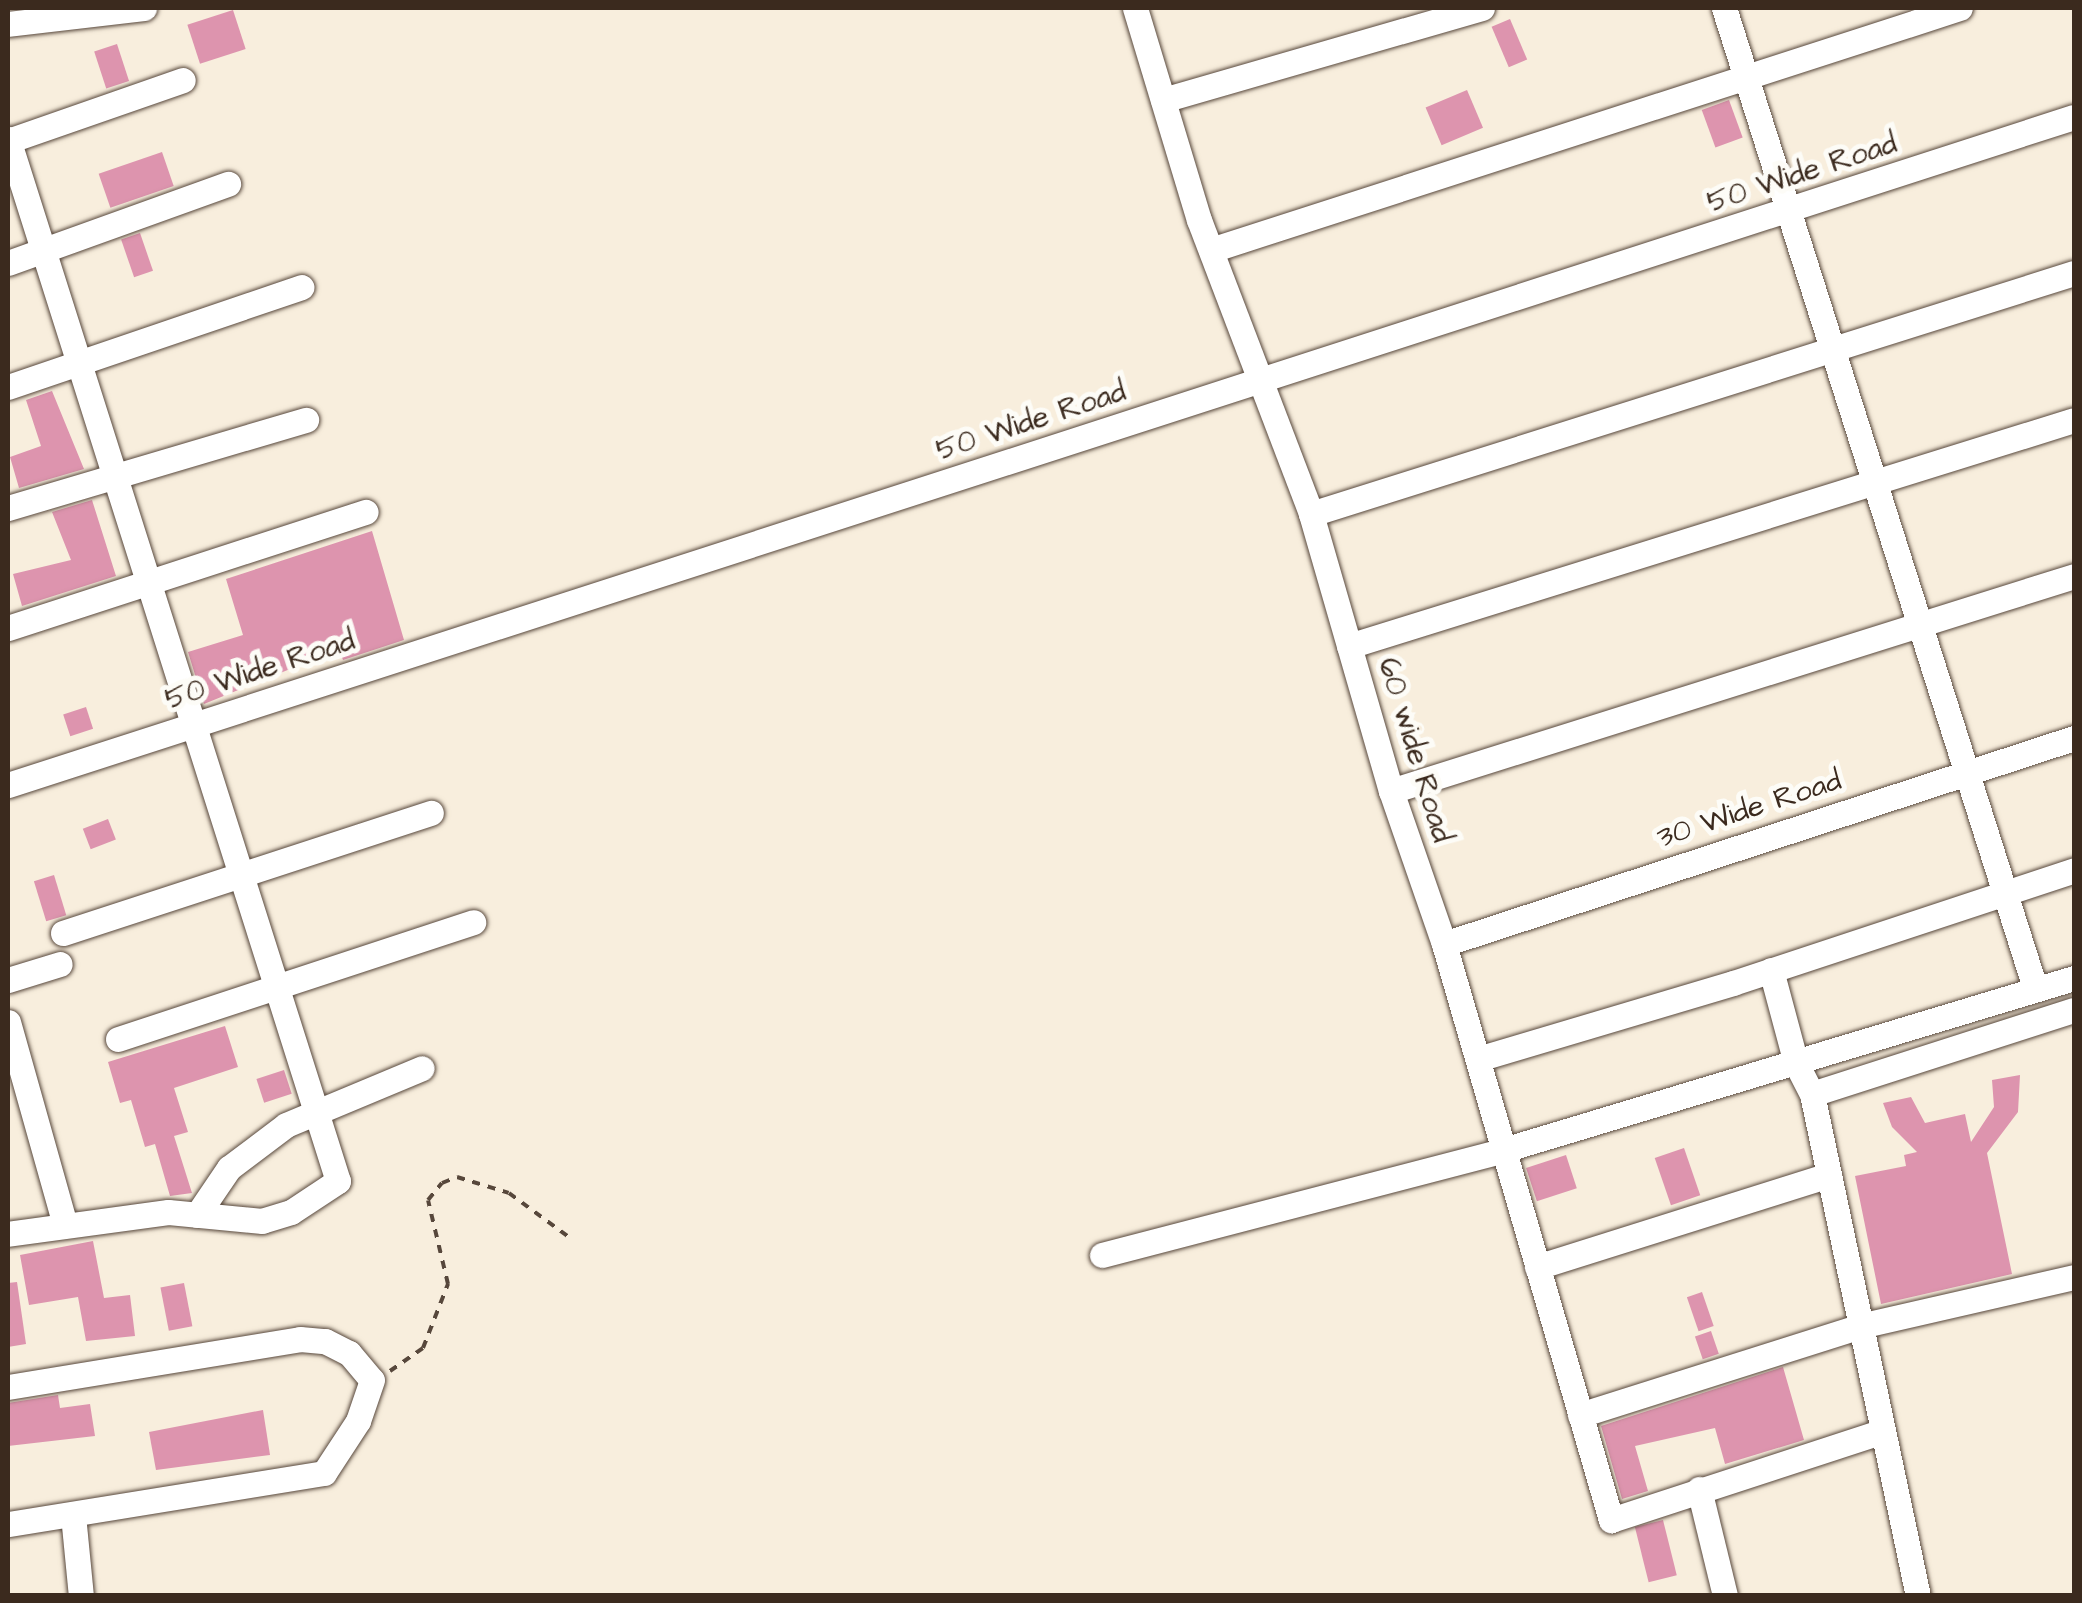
<!DOCTYPE html>
<html>
<head>
<meta charset="utf-8">
<style>
  body { margin:0 }
  #map { position:relative; width:2082px; height:1603px; overflow:hidden; background:#f8eedd; font-family:"Architects Daughter",sans-serif }
  div>[style] { position:absolute }
  .building>* { inset:0; background:#dd94ae; transform-origin:0 0 }
  .path>* { height:4px; margin-top:-2px; transform-origin:0; background:repeating-linear-gradient(90deg,#57473b 0 8px,transparent 0 16px) }
  .roads { filter:drop-shadow(0 0 2px #57473b) drop-shadow(0 0 2px #57473b) }
  .minor>* { height:25px; margin:-12.5px; padding:0 12.5px; transform-origin:12.5px; border-radius:12.5px; background:#fff }
  span { translate:-50% -50%; white-space:nowrap; text-align:center; line-height:1.15; -webkit-text-stroke:10px #fdfcf7; paint-order:stroke }
  .street-label { font-size:30px; color:#3b2a1e }
  .frame { position:absolute; inset:0; border:10px solid #3b2a1e; pointer-events:none }
</style>
</head>
<body>
<div id="map">
  <div class="building">
    <i style="left:233px;top:10px;width:41px;height:48px;rotate:72deg"></i>
    <i style="left:1510px;top:19px;width:44px;height:20px;rotate:67deg"></i>
    <i style="left:117px;top:44px;width:39px;height:24px;rotate:72deg"></i>
    <i style="left:1467px;top:90px;width:41px;height:45px;rotate:67deg"></i>
    <i style="left:1729px;top:100px;width:40px;height:29px;rotate:70deg"></i>
    <i style="left:162px;top:152px;width:36px;height:67px;rotate:71deg"></i>
    <i style="left:140px;top:233px;width:40px;height:20px;rotate:71deg"></i>
    <i style="clip-path:polygon(52px 391px,84px 469px,19px 488px,10px 457px,41px 446px,26px 400px)"></i>
    <i style="clip-path:polygon(92px 500px,116px 576px,22px 606px,13px 574px,71px 560px,52px 512px)"></i>
    <i style="clip-path:polygon(372px 531px,404px 640px,343px 660px,339px 649px,204px 704px,188px 652px,243px 635px,226px 579px)"></i>
    <i style="left:86px;top:707px;width:23px;height:24px;rotate:72deg"></i>
    <i style="left:108px;top:819px;width:22px;height:27px;rotate:69deg"></i>
    <i style="left:54px;top:875px;width:42px;height:21px;rotate:73deg"></i>
    <i style="clip-path:polygon(225px 1026px,238px 1067px,174px 1088px,188px 1132px,174px 1136px,192px 1193px,170px 1196px,155px 1144px,145px 1147px,131px 1100px,120px 1103px,108px 1062px)"></i>
    <i style="left:284px;top:1070px;width:25px;height:29px;rotate:72deg"></i>
    <i style="clip-path:polygon(2020px 1075px,2018px 1112px,1987px 1153px,2012px 1274px,1881px 1304px,1855px 1176px,1906px 1166px,1904px 1155px,1917px 1152px,1892px 1127px,1883px 1103px,1911px 1097px,1925px 1123px,1965px 1114px,1971px 1142px,1994px 1107px,1992px 1080px)"></i>
    <i style="left:1684px;top:1148px;width:50px;height:31px;rotate:71deg"></i>
    <i style="left:1566px;top:1155px;width:35px;height:42px;rotate:72deg"></i>
    <i style="clip-path:polygon(93px 1241px,104px 1298px,130px 1295px,135px 1336px,86px 1341px,78px 1297px,29px 1305px,20px 1255px)"></i>
    <i style="clip-path:polygon(17px 1282px,26px 1344px,8px 1347px,8px 1283px)"></i>
    <i style="left:184px;top:1283px;width:44px;height:24px;rotate:79deg"></i>
    <i style="left:1702px;top:1292px;width:36px;height:16px;rotate:71deg"></i>
    <i style="left:1711px;top:1331px;width:24px;height:17px;rotate:71deg"></i>
    <i style="clip-path:polygon(1783px 1367px,1804px 1440px,1725px 1464px,1715px 1428px,1635px 1446px,1648px 1491px,1622px 1499px,1601px 1426px)"></i>
    <i style="clip-path:polygon(58px 1395px,60px 1408px,90px 1404px,95px 1436px,8px 1446px,8px 1403px)"></i>
    <i style="clip-path:polygon(263px 1410px,270px 1455px,156px 1470px,149px 1432px)"></i>
    <i style="left:1663px;top:1520px;width:57px;height:29px;rotate:76deg"></i>
  </div>
  <div class="path">
    <i style="left:390px;top:1371px;width:40px;rotate:-34.9deg"></i>
    <i style="left:423px;top:1348px;width:69px;rotate:-68.7deg"></i>
    <i style="left:448px;top:1284px;width:86px;rotate:-103.4deg"></i>
    <i style="left:428px;top:1200px;width:22px;rotate:-51deg"></i>
    <i style="left:442px;top:1183px;width:16px;rotate:-22deg"></i>
    <i style="left:457px;top:1177px;width:54px;rotate:17.1deg"></i>
    <i style="left:509px;top:1193px;width:74px;rotate:36.3deg"></i>
  </div>
  <div class="roads">
    <div class="minor">
      <i style="left:1135px;top:8px;width:221px;rotate:73.2deg"></i>
      <i style="left:1199px;top:220px;width:315px;rotate:69.1deg"></i>
      <i style="left:1311px;top:514px;width:288px;rotate:73.9deg"></i>
      <i style="left:1391px;top:791px;width:162px;rotate:70.9deg"></i>
      <i style="left:1444px;top:944px;width:600px;rotate:73.83deg"></i>
      <i style="left:1611px;top:1520px;width:284px;rotate:-18.1deg"></i>
      <i style="left:1724px;top:8px;width:1028px;rotate:72.39deg"></i>
      <i style="left:8px;top:24px;width:137px;rotate:-6.7deg"></i>
      <i style="left:1163px;top:100px;width:332px;rotate:-16.1deg"></i>
      <i style="left:8px;top:139px;width:1093px;rotate:72.43deg"></i>
      <i style="left:338px;top:1181px;width:56px;rotate:146.6deg"></i>
      <i style="left:291px;top:1212px;width:30px;rotate:163deg"></i>
      <i style="left:262px;top:1221px;width:94px;rotate:-174.5deg"></i>
      <i style="left:168px;top:1212px;width:162px;rotate:172.2deg"></i>
      <i style="left:8px;top:141px;width:185px;rotate:-19.2deg"></i>
      <i style="left:1211px;top:250px;width:787px;rotate:-17.91deg"></i>
      <i style="left:8px;top:263px;width:234px;rotate:-19.8deg"></i>
      <i style="left:8px;top:387px;width:310px;rotate:-18.8deg"></i>
      <i style="left:8px;top:508px;width:311px;rotate:-16.5deg"></i>
      <i style="left:1311px;top:514px;width:800px;rotate:-17.53deg"></i>
      <i style="left:8px;top:628px;width:376px;rotate:-18deg"></i>
      <i style="left:1349px;top:646px;width:759px;rotate:-17.31deg"></i>
      <i style="left:8px;top:785px;width:2171px;rotate:-17.92deg"></i>
      <i style="left:1391px;top:791px;width:716px;rotate:-17.47deg"></i>
      <i style="left:63px;top:933px;width:387px;rotate:-18.1deg"></i>
      <i style="left:1444px;top:944px;width:663px;rotate:-18.11deg"></i>
      <i style="left:1771px;top:970px;width:96px;rotate:75deg"></i>
      <i style="left:1796px;top:1063px;width:35px;rotate:63deg"></i>
      <i style="left:1812px;top:1094px;width:513px;rotate:78.08deg"></i>
      <i style="left:8px;top:980px;width:54px;rotate:-17.1deg"></i>
      <i style="left:8px;top:1022px;width:211px;rotate:74.3deg"></i>
      <i style="left:118px;top:1039px;width:374px;rotate:-18.2deg"></i>
      <i style="left:1478px;top:1059px;width:266px;rotate:-16.6deg"></i>
      <i style="left:1733px;top:983px;width:359px;rotate:-18.3deg"></i>
      <i style="left:1812px;top:1094px;width:275px;rotate:-17.8deg"></i>
      <i style="left:197px;top:1215px;width:57px;rotate:-55.8deg"></i>
      <i style="left:229px;top:1168px;width:71px;rotate:-37deg"></i>
      <i style="left:286px;top:1125px;width:147px;rotate:-22.7deg"></i>
      <i style="left:1102px;top:1255px;width:411px;rotate:-14.6deg"></i>
      <i style="left:1500px;top:1151px;width:600px;rotate:-16.77deg"></i>
      <i style="left:1537px;top:1267px;width:306px;rotate:-17.5deg"></i>
      <i style="left:8px;top:1387px;width:296px;rotate:-9.3deg"></i>
      <i style="left:300px;top:1339px;width:25px;rotate:5deg"></i>
      <i style="left:325px;top:1341px;width:27px;rotate:27deg"></i>
      <i style="left:349px;top:1353px;width:35px;rotate:50deg"></i>
      <i style="left:372px;top:1380px;width:43px;rotate:108.9deg"></i>
      <i style="left:358px;top:1421px;width:62px;rotate:123.2deg"></i>
      <i style="left:324px;top:1473px;width:320px;rotate:170.8deg"></i>
      <i style="left:1580px;top:1415px;width:294px;rotate:-17.6deg"></i>
      <i style="left:1860px;top:1326px;width:220px;rotate:-12.9deg"></i>
      <i style="left:1699px;top:1489px;width:110px;rotate:76.3deg"></i>
      <i style="left:73px;top:1515px;width:81px;rotate:84.4deg"></i>
    </div>
  </div>
  <div class="street-label">
    <span style="left:1802px;top:173px;rotate:-18deg">50 Wide Road</span>
    <span style="left:1031px;top:421px;rotate:-18deg">50 Wide Road</span>
    <span style="left:260px;top:670px;rotate:-18deg">50 Wide Road</span>
    <span style="left:1415px;top:750px;rotate:73deg">60 wide Road</span>
    <span style="left:1749px;top:809px;rotate:-18deg">30 Wide Road</span>
  </div>
  <div class="frame"></div>
</div>
</body>
</html>
